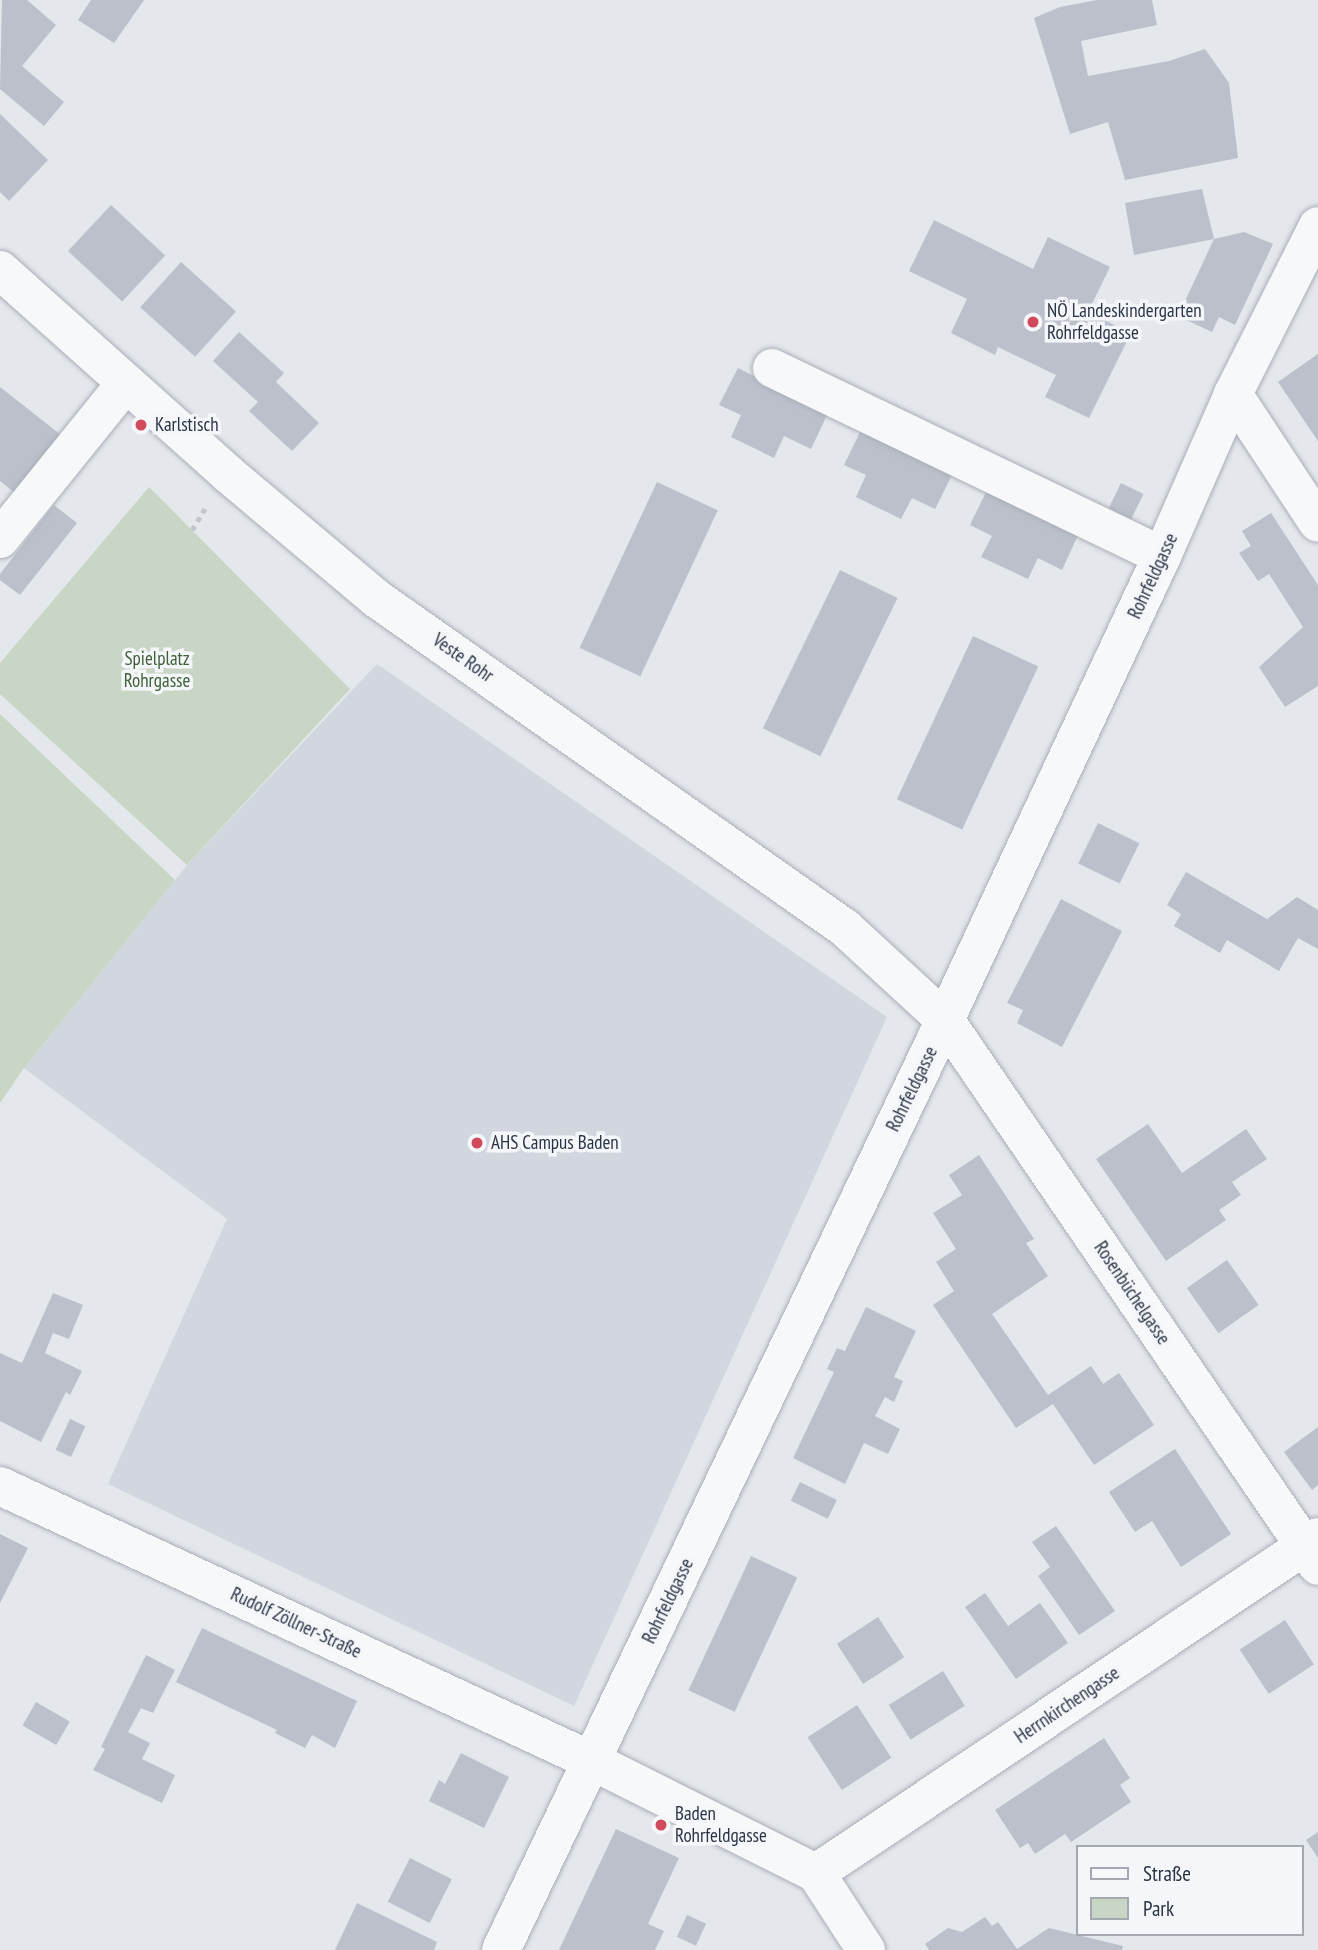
<!DOCTYPE html>
<html>
<head>
<meta charset="utf-8">
<style>
  body { margin:0 }
  #map { position:relative; width:1318px; height:1950px; overflow:hidden; background:#e4e7ec; font-family:"PT Sans Narrow",sans-serif }
  div>[style] { position:absolute }
  .built>* { inset:0; background:#d2d6de }
  .green>* { inset:0; background:#c9d6c5 }
  .building>* { inset:0; background:#bbc0ca; transform-origin:0 0 }
  .path>* { height:4.5px; margin-top:-2.25px; transform-origin:0; background:repeating-linear-gradient(90deg,#c2c5cb 0 5px,transparent 0 10px) }
  .roads { filter:drop-shadow(0 0 2px #a9aeb7) drop-shadow(0 0 2px #a9aeb7) }
  .minor>* { height:38px; margin:-19px; padding:0 19px; transform-origin:19px; border-radius:19px; background:#f7f8fa }
  .dots>* { width:19px; height:19px; translate:-50% -50%; box-sizing:border-box; border:4px solid #f4f6f9; border-radius:50% }
  span { translate:-50% -50%; white-space:nowrap; text-align:center; line-height:1.15; -webkit-text-stroke:7px #f4f6f9; paint-order:stroke }
  .poi-label { font-size:19px; color:#2b3445 }
  .left { translate:0 -50%; text-align:left }
  .street-label { font-size:19px; color:#2b3445 }
  .park-label { font-size:19px; color:#3f6138 }
  .legend { position:absolute; left:1076px; top:1845px; width:228px; height:91px; box-sizing:border-box; background:#f4f6f9; border:2px solid #a4a8b1; margin:0; padding:9px 12px; list-style:none; font-size:21px; color:#2b3445 }
  .legend li { display:flex; align-items:center; gap:14px; height:35px }
  .legend b { width:35px; border:2px solid #a4a8b1 }
</style>
</head>
<body>
<div id="map">
  <div class="built">
    <i style="clip-path:polygon(377px 664px,887px 1017px,574px 1706px,108px 1484px,227px 1219px,24px 1068px,187px 865px)"></i>
  </div>
  <div class="green">
    <i style="clip-path:polygon(149px 487px,350px 689px,187px 865px,0 694px,0 663px)"></i>
    <i style="clip-path:polygon(0 714px,175px 880px,24px 1068px,0 1103px)"></i>
  </div>
  <div class="building">
    <i style="clip-path:polygon(2px 0,27px 0,56px 25px,22px 66px,64px 102px,44px 126px,0 89px)"></i>
    <i style="clip-path:polygon(91px 0,144px 0,114px 43px,78px 20px)"></i>
    <i style="clip-path:polygon(1097px 0,1152px 0,1157px 25px,1081px 41px,1088px 76px,1169px 61px,1205px 49px,1229px 83px,1238px 158px,1125px 180px,1108px 122px,1070px 134px,1034px 18px,1060px 7px)"></i>
    <i style="clip-path:polygon(0 114px,48px 160px,9px 201px,0 192px)"></i>
    <i style="clip-path:polygon(1202px 189px,1214px 239px,1244px 232px,1273px 244px,1235px 325px,1219px 317px,1212px 332px,1178px 316px,1214px 239px,1134px 255px,1125px 203px)"></i>
    <i style="left:111px;top:205px;width:74px;height:63px;rotate:43deg"></i>
    <i style="clip-path:polygon(934px 220px,1033px 269px,1048px 237px,1110px 267px,1088px 312px,1131px 333px,1089px 418px,1045px 397px,1056px 375px,998px 347px,995px 355px,951px 333px,967px 299px,909px 271px)"></i>
    <i style="left:181px;top:262px;width:74px;height:61px;rotate:42deg"></i>
    <i style="clip-path:polygon(239px 332px,284px 373px,276px 382px,319px 423px,292px 451px,249px 411px,258px 402px,213px 361px)"></i>
    <i style="clip-path:polygon(1318px 354px,1318px 441px,1278px 382px)"></i>
    <i style="clip-path:polygon(738px 368px,828px 413px,811px 449px,784px 436px,774px 458px,731px 437px,741px 415px,719px 405px)"></i>
    <i style="clip-path:polygon(0 387px,61px 435px,15px 493px,0 481px)"></i>
    <i style="clip-path:polygon(862px 428px,953px 473px,935px 509px,912px 498px,901px 519px,856px 497px,866px 475px,844px 465px)"></i>
    <i style="left:657px;top:482px;width:67px;height:183px;rotate:25deg"></i>
    <i style="left:1121px;top:483px;width:25px;height:28px;rotate:26deg"></i>
    <i style="clip-path:polygon(988px 488px,1079px 533px,1062px 570px,1038px 558px,1028px 579px,981px 557px,992px 536px,970px 525px)"></i>
    <i style="clip-path:polygon(54px 505px,77px 523px,20px 595px,0 580px,0 574px)"></i>
    <i style="clip-path:polygon(1271px 513px,1318px 585px,1318px 686px,1285px 707px,1259px 667px,1303px 627px,1269px 574px,1258px 581px,1239px 553px,1251px 546px,1242px 531px)"></i>
    <i style="left:840px;top:570px;width:64px;height:176px;rotate:26deg"></i>
    <i style="left:973px;top:636px;width:72px;height:180px;rotate:25deg"></i>
    <i style="left:1098px;top:823px;width:46px;height:45px;rotate:26deg"></i>
    <i style="clip-path:polygon(1186px 872px,1267px 919px,1297px 897px,1318px 910px,1318px 949px,1298px 938px,1279px 971px,1227px 940px,1220px 953px,1174px 926px,1181px 914px,1167px 905px)"></i>
    <i style="clip-path:polygon(1061px 899px,1122px 931px,1062px 1047px,1017px 1023px,1023px 1010px,1007px 1003px)"></i>
    <i style="clip-path:polygon(1148px 1124px,1182px 1173px,1246px 1129px,1267px 1159px,1232px 1182px,1241px 1195px,1219px 1210px,1226px 1220px,1166px 1261px,1096px 1159px)"></i>
    <i style="clip-path:polygon(979px 1155px,1034px 1239px,1026px 1243px,1048px 1276px,992px 1314px,1048px 1395px,1091px 1366px,1103px 1384px,1119px 1373px,1154px 1425px,1094px 1465px,1053px 1404px,1016px 1428px,933px 1305px,954px 1291px,936px 1262px,956px 1249px,933px 1213px,962px 1195px,949px 1175px)"></i>
    <i style="left:1227px;top:1260px;width:55px;height:49px;rotate:55deg"></i>
    <i style="clip-path:polygon(53px 1293px,83px 1305px,69px 1339px,53px 1333px,45px 1353px,82px 1371px,70px 1395px,66px 1392px,41px 1442px,0 1421px,0 1353px,22px 1363px)"></i>
    <i style="clip-path:polygon(866px 1307px,916px 1331px,894px 1377px,903px 1381px,894px 1402px,885px 1397px,875px 1416px,900px 1429px,888px 1454px,864px 1443px,845px 1484px,793px 1458px,834px 1372px,827px 1369px,837px 1348px,845px 1351px)"></i>
    <i style="left:70px;top:1419px;width:17px;height:34px;rotate:25deg"></i>
    <i style="clip-path:polygon(1318px 1427px,1318px 1485px,1312px 1490px,1284px 1452px)"></i>
    <i style="clip-path:polygon(1175px 1449px,1231px 1534px,1181px 1567px,1152px 1521px,1135px 1532px,1109px 1492px)"></i>
    <i style="left:800px;top:1482px;width:41px;height:21px;rotate:26deg"></i>
    <i style="clip-path:polygon(1056px 1526px,1115px 1611px,1079px 1635px,1038px 1576px,1050px 1567px,1032px 1542px)"></i>
    <i style="clip-path:polygon(0 1534px,28px 1548px,0 1603px)"></i>
    <i style="left:751px;top:1556px;width:51px;height:148px;rotate:25deg"></i>
    <i style="clip-path:polygon(985px 1593px,1008px 1626px,1040px 1603px,1068px 1643px,1016px 1679px,965px 1607px)"></i>
    <i style="left:878px;top:1617px;width:48px;height:49px;rotate:57deg"></i>
    <i style="left:1285px;top:1620px;width:53px;height:54px;rotate:57deg"></i>
    <i style="clip-path:polygon(202px 1628px,357px 1701px,335px 1748px,312px 1735px,305px 1748px,275px 1733px,277px 1730px,176px 1682px)"></i>
    <i style="clip-path:polygon(146px 1655px,175px 1670px,153px 1713px,141px 1708px,128px 1732px,150px 1743px,142px 1759px,175px 1775px,162px 1803px,93px 1770px,105px 1749px,101px 1747px)"></i>
    <i style="left:943px;top:1671px;width:41px;height:64px;rotate:58deg"></i>
    <i style="left:36px;top:1702px;width:39px;height:27px;rotate:30deg"></i>
    <i style="left:857px;top:1705px;width:63px;height:59px;rotate:57deg"></i>
    <i style="clip-path:polygon(1104px 1738px,1130px 1778px,1120px 1785px,1131px 1802px,1071px 1842px,1065px 1834px,1035px 1854px,1028px 1843px,1020px 1848px,995px 1810px)"></i>
    <i style="clip-path:polygon(461px 1753px,509px 1777px,484px 1828px,429px 1801px,439px 1780px,445px 1784px)"></i>
    <i style="clip-path:polygon(616px 1829px,679px 1858px,648px 1924px,664px 1931px,655px 1950px,559px 1950px)"></i>
    <i style="clip-path:polygon(1318px 1832px,1318px 1858px,1306px 1840px)"></i>
    <i style="left:410px;top:1858px;width:47px;height:49px;rotate:27deg"></i>
    <i style="clip-path:polygon(357px 1903px,437px 1942px,434px 1950px,335px 1950px)"></i>
    <i style="left:687px;top:1915px;width:21px;height:24px;rotate:25deg"></i>
    <i style="clip-path:polygon(985px 1917px,992px 1926px,998px 1922px,1017px 1949px,1049px 1928px,1123px 1946px,1122px 1950px,929px 1950px,925px 1944px,948px 1928px,962px 1932px)"></i>
  </div>
  <div class="path">
    <i style="left:192px;top:530px;width:27px;rotate:-59deg"></i>
  </div>
  <div class="roads">
    <div class="minor">
      <i style="left:0;top:270px;width:306px;rotate:41.8deg"></i>
      <i style="left:228px;top:474px;width:194px;rotate:40deg"></i>
      <i style="left:377px;top:599px;width:572px;rotate:35.11deg"></i>
      <i style="left:845px;top:928px;width:136px;rotate:42.6deg"></i>
      <i style="left:945px;top:1020px;width:661px;rotate:55.66deg"></i>
      <i style="left:772px;top:368px;width:433px;rotate:25.7deg"></i>
      <i style="left:1233px;top:394px;width:154px;rotate:56.6deg"></i>
      <i style="left:0;top:539px;width:199px;rotate:-51.1deg"></i>
      <i style="left:0;top:1486px;width:653px;rotate:24.92deg"></i>
      <i style="left:592px;top:1761px;width:250px;rotate:26.6deg"></i>
      <i style="left:816px;top:1873px;width:92px;rotate:57deg"></i>
      <i style="left:816px;top:1873px;width:604px;rotate:-33.8deg"></i>
      <i style="left:501px;top:1950px;width:1031px;rotate:-64.48deg"></i>
      <i style="left:945px;top:1020px;width:512px;rotate:-64.94deg"></i>
      <i style="left:1162px;top:556px;width:177px;rotate:-66.3deg"></i>
      <i style="left:1233px;top:394px;width:188px;rotate:-63.2deg"></i>
    </div>
  </div>
  <div class="dots">
    <i style="left:1033px;top:322px;background:#d1495b"></i>
    <i style="left:141px;top:425px;background:#d1495b"></i>
    <i style="left:477px;top:1143px;background:#d1495b"></i>
    <i style="left:661px;top:1825px;background:#d1495b"></i>
  </div>
  <div class="poi-label">
    <span class="left" style="left:1047px;top:322px">NÖ Landeskindergarten<br>Rohrfeldgasse</span>
    <span class="left" style="left:155px;top:425px">Karlstisch</span>
    <span class="left" style="left:491px;top:1143px">AHS Campus Baden</span>
    <span class="left" style="left:675px;top:1825px">Baden<br>Rohrfeldgasse</span>
  </div>
  <div class="street-label">
    <span style="left:1153px;top:576px;rotate:-65deg">Rohrfeldgasse</span>
    <span style="left:463px;top:658px;rotate:35deg">Veste Rohr</span>
    <span style="left:912px;top:1089px;rotate:-64deg">Rohrfeldgasse</span>
    <span style="left:1132px;top:1293px;rotate:56deg">Rosenbüchelgasse</span>
    <span style="left:668px;top:1601px;rotate:-64deg">Rohrfeldgasse</span>
    <span style="left:296px;top:1623px;rotate:25deg">Rudolf Zöllner-Straße</span>
    <span style="left:1067px;top:1705px;rotate:-34deg">Herrnkirchengasse</span>
  </div>
  <div class="park-label">
    <span style="left:157px;top:670px">Spielplatz<br>Rohrgasse</span>
  </div>
  <ul class="legend">
  <li><b style="height:9px;background:#f7f8fa"></b>Straße</li>
  <li><b style="height:19px;background:#c9d6c5"></b>Park</li>
  </ul>
</div>
</body>
</html>
